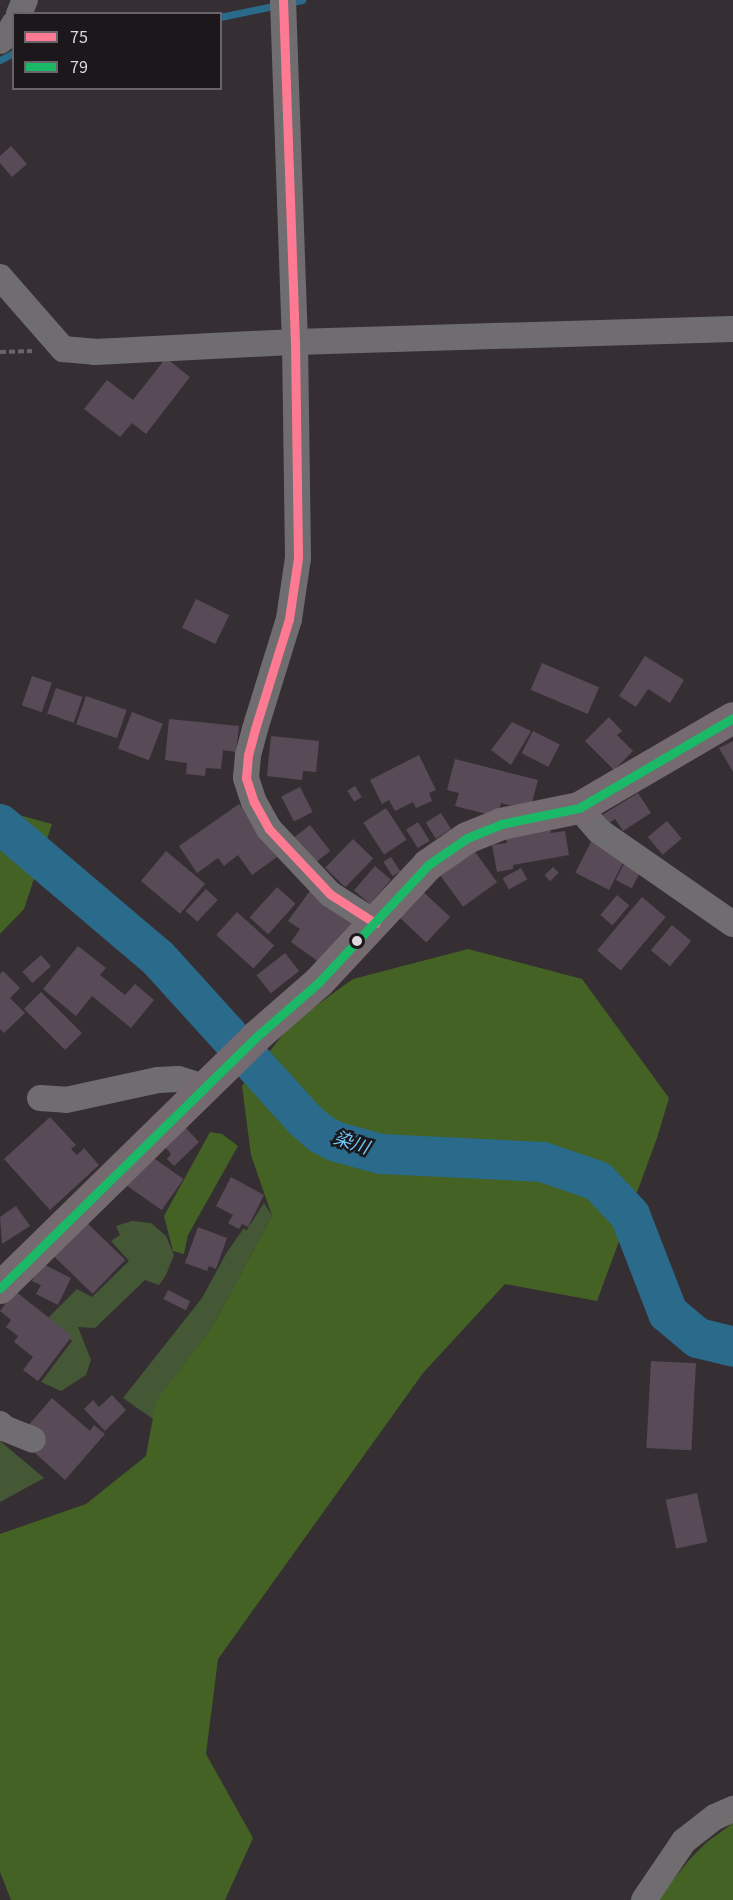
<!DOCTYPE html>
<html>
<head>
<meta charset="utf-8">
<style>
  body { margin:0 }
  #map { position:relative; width:733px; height:1900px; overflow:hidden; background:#352f34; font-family:"Source Sans 3","Noto Sans JP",sans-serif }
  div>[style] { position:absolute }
  .green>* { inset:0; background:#455836 }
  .forest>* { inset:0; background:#436224 }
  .stream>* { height:7px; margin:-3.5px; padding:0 3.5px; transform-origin:3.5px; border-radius:3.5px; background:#2a6a8a }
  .river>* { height:40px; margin:-20px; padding:0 20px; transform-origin:20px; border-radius:20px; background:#2a6a8a }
  .building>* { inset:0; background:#584a57; transform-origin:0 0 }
  .path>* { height:4px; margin-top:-2px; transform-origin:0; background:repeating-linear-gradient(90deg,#6a6569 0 6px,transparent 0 9px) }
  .minor>* { height:26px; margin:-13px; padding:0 13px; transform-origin:13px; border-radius:13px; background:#706d70 }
  .major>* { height:32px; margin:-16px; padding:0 16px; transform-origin:16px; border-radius:16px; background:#756a6f }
  .bus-1>* { height:9px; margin:-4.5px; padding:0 4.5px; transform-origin:4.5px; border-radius:4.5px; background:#fe7a93 }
  .bus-2>* { height:9px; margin:-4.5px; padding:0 4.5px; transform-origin:4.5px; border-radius:4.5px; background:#1ab867 }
  .dots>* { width:16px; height:16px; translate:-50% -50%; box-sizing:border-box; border:3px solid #1b171b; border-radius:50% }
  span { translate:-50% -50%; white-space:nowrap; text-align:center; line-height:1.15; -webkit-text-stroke:5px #1b171b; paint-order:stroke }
  .water-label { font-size:18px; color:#6ecbfc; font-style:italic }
  .legend { position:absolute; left:12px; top:12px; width:210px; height:78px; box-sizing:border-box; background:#1b171b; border:2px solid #696469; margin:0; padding:8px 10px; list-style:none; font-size:18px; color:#ded8dd }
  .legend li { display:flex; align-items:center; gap:12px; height:30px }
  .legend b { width:30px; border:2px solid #696469 }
</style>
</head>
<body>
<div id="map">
  <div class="green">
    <i style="clip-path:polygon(264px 1203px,272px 1216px,211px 1329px,157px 1401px,153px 1419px,123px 1398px,202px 1298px,227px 1252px,244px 1228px,246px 1231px)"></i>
    <i style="clip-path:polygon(132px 1221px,151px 1223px,166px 1236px,174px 1255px,166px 1275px,159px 1285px,145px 1280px,95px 1328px,78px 1327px,91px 1360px,86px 1375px,61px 1391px,41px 1382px,72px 1341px,48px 1318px,77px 1289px,92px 1297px,129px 1261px,111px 1241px,120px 1235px,116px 1226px)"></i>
    <i style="clip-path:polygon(0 1441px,44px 1478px,0 1502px)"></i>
  </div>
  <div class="forest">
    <i style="clip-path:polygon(0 810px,52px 824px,24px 909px,0 934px)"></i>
    <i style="clip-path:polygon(468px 949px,582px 979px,669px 1098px,657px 1138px,597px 1301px,505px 1284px,423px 1373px,218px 1659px,206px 1754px,253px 1838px,225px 1900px,11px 1900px,0 1872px,0 1534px,86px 1504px,146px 1456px,156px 1401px,211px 1329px,272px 1216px,251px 1155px,242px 1086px,292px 1023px,353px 979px)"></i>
    <i style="clip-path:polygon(210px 1132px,222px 1134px,238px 1146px,188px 1235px,184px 1254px,173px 1251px,164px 1216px)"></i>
    <i style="clip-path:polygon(733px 1823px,733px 1900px,657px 1900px,690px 1859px,707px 1842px)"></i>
  </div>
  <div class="stream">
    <i style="left:220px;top:17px;width:84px;rotate:-11.7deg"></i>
    <i style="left:0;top:60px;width:16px;rotate:-27deg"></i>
  </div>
  <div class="river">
    <i style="left:0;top:824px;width:207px;rotate:40.3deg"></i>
    <i style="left:158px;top:958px;width:219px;rotate:47.8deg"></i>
    <i style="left:305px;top:1120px;width:21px;rotate:41deg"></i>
    <i style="left:321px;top:1134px;width:18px;rotate:27deg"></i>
    <i style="left:337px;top:1142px;width:46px;rotate:15.3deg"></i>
    <i style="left:381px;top:1154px;width:162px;rotate:2.8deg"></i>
    <i style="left:543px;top:1162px;width:58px;rotate:19.1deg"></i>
    <i style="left:598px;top:1181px;width:47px;rotate:46.7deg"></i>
    <i style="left:630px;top:1215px;width:105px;rotate:68.8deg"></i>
    <i style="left:668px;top:1313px;width:39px;rotate:40deg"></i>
    <i style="left:698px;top:1338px;width:36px;rotate:14deg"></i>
  </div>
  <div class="building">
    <i style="clip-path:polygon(11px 146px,27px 164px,12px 177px,0 163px,0 156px)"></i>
    <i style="clip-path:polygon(166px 358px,190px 377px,146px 434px,132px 423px,120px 437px,84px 409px,107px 380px,133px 400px)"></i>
    <i style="left:196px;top:599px;width:37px;height:32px;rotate:26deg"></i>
    <i style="clip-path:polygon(645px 656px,684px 680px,670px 703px,648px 689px,636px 707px,619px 696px)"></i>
    <i style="left:542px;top:663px;width:62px;height:29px;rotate:23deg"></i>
    <i style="left:32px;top:676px;width:21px;height:31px;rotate:19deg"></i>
    <i style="left:56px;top:688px;width:28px;height:27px;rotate:19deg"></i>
    <i style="left:86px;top:696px;width:43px;height:30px;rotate:19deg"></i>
    <i style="left:132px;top:712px;width:33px;height:39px;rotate:21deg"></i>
    <i style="clip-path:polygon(609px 717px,622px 731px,617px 735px,633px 751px,614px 770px,585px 741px)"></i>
    <i style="clip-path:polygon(169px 719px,239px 726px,236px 752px,223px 750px,221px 769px,206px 768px,205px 776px,186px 774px,187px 763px,165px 760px)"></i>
    <i style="clip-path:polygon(512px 722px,531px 731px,511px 765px,491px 750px)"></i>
    <i style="left:533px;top:731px;width:30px;height:25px;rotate:27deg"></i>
    <i style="clip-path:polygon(271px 736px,319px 741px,316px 772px,303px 771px,302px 780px,267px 776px)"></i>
    <i style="clip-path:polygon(733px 741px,733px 772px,719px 748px)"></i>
    <i style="clip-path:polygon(419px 755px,436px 790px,429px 793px,432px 801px,416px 808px,413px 802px,395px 811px,389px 800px,382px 804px,370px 780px)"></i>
    <i style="clip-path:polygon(455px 759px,538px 780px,530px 810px,501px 803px,498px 817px,455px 806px,459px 793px,447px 790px)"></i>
    <i style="left:355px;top:786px;width:13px;height:9px;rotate:58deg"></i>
    <i style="left:300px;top:787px;width:28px;height:21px;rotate:63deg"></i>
    <i style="clip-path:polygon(638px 793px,651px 813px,623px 831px,615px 819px,608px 824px,602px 815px)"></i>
    <i style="clip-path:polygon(239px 804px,277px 857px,252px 875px,238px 855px,224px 866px,218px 858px,197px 873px,179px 846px)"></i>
    <i style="left:386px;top:808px;width:38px;height:27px;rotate:57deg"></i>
    <i style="left:441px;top:813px;width:19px;height:18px;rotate:58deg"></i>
    <i style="left:667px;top:821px;width:23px;height:25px;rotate:50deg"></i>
    <i style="left:418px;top:822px;width:22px;height:14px;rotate:58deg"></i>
    <i style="left:310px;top:825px;width:33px;height:21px;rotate:52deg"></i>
    <i style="clip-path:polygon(550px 827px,551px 833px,565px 831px,569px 855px,513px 865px,513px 869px,497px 872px,492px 845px,507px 843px,505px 835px)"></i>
    <i style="left:593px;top:838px;width:38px;height:39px;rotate:27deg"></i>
    <i style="left:353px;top:839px;width:28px;height:40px;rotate:44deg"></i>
    <i style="left:473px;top:849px;width:41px;height:42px;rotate:54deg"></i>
    <i style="left:166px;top:851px;width:51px;height:39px;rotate:40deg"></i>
    <i style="left:628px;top:856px;width:18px;height:27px;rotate:27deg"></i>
    <i style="left:391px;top:857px;width:17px;height:9px;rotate:57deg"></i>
    <i style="left:375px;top:866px;width:21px;height:32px;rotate:41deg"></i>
    <i style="left:553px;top:867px;width:8px;height:12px;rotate:45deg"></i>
    <i style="left:521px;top:868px;width:13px;height:21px;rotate:61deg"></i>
    <i style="left:277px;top:887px;width:25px;height:41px;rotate:42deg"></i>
    <i style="left:418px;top:887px;width:44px;height:35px;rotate:43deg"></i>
    <i style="clip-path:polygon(312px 888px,359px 922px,326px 967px,291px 942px,300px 929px,288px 921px)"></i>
    <i style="left:206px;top:889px;width:16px;height:30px;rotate:43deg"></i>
    <i style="left:617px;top:895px;width:16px;height:26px;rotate:40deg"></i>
    <i style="left:642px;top:897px;width:31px;height:70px;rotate:40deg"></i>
    <i style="left:237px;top:912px;width:50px;height:31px;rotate:42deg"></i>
    <i style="left:672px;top:925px;width:25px;height:33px;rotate:40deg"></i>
    <i style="clip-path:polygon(78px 946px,106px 968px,100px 975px,125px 995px,135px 984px,154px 1000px,131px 1028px,92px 996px,76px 1016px,43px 989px)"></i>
    <i style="left:285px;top:953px;width:23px;height:36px;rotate:52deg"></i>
    <i style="left:41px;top:955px;width:15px;height:25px;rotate:48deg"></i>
    <i style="clip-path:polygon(3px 971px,20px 988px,10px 998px,25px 1013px,4px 1033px,0 1029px,0 974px)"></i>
    <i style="left:41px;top:992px;width:58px;height:24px;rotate:45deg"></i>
    <i style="clip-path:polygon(50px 1117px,76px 1145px,71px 1149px,77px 1155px,84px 1148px,99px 1165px,50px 1210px,4px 1159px)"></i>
    <i style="clip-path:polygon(185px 1127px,199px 1142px,174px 1166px,167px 1159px,171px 1154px,165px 1147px)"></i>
    <i style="left:145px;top:1152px;width:47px;height:38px;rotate:35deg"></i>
    <i style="clip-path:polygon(231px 1177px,264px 1195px,248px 1227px,242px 1224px,239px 1229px,228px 1223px,233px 1215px,216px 1206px)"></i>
    <i style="clip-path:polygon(16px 1206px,30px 1226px,2px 1244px,0 1217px)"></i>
    <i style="left:85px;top:1221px;width:56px;height:47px;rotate:44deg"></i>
    <i style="clip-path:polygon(198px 1227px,227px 1238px,216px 1269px,209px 1266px,207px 1271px,185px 1263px)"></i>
    <i style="clip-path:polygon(41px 1263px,71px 1278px,58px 1305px,36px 1294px,41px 1285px,32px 1281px)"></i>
    <i style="left:168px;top:1290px;width:25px;height:10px;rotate:27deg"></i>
    <i style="clip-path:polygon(15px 1291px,72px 1336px,38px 1381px,23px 1370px,33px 1357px,14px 1342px,18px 1336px,6px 1327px,11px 1320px,0 1311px)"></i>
    <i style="left:651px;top:1361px;width:45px;height:87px;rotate:3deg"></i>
    <i style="clip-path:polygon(112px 1395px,126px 1410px,105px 1431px,84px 1409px,93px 1400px,99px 1407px)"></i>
    <i style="clip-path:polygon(52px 1398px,90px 1431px,94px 1425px,105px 1434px,65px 1480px,34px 1452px,25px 1429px)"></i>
    <i style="left:697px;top:1493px;width:50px;height:32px;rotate:78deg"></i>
  </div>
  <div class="path">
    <i style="left:0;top:352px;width:32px;rotate:-2deg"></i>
  </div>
  <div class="minor">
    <i style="left:283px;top:0;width:342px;rotate:88deg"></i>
    <i style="left:295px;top:342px;width:216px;rotate:89.2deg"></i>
    <i style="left:298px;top:558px;width:62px;rotate:98.4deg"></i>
    <i style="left:289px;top:619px;width:115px;rotate:107.2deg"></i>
    <i style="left:255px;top:729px;width:27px;rotate:105deg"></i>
    <i style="left:248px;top:755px;width:23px;rotate:95deg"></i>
    <i style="left:246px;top:778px;width:25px;rotate:72deg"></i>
    <i style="left:254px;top:802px;width:31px;rotate:61deg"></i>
    <i style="left:269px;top:829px;width:89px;rotate:46.8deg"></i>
    <i style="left:330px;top:894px;width:54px;rotate:32.8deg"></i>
    <i style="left:19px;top:14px;width:15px;rotate:-67deg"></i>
    <i style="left:0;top:41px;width:10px;rotate:-37deg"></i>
    <i style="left:8px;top:35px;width:13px;rotate:-61deg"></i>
    <i style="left:0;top:277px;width:96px;rotate:48.8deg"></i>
    <i style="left:63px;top:349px;width:32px;rotate:5deg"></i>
    <i style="left:95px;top:352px;width:200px;rotate:-2.9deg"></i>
    <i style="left:295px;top:342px;width:438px;rotate:-1.7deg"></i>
    <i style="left:579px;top:808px;width:30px;rotate:49deg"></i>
    <i style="left:599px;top:831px;width:163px;rotate:34.8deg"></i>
    <i style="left:40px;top:1098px;width:26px;rotate:4deg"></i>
    <i style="left:66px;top:1100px;width:94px;rotate:-12.3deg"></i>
    <i style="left:158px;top:1080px;width:20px;rotate:-3deg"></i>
    <i style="left:178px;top:1079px;width:28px;rotate:17deg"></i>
    <i style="left:0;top:1424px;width:6px;rotate:45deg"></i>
    <i style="left:4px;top:1428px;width:31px;rotate:22deg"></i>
    <i style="left:644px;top:1900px;width:71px;rotate:-55.9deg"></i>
    <i style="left:684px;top:1841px;width:39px;rotate:-38deg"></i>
    <i style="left:715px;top:1817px;width:20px;rotate:-24deg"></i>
  </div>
  <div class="major">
    <i style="left:0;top:1288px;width:359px;rotate:-44.4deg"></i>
    <i style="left:256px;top:1037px;width:84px;rotate:-41.1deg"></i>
    <i style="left:319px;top:982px;width:160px;rotate:-47deg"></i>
    <i style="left:428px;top:865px;width:47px;rotate:-34.7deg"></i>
    <i style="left:467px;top:838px;width:37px;rotate:-22deg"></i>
    <i style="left:501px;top:824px;width:80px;rotate:-11.6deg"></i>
    <i style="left:579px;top:808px;width:178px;rotate:-30.3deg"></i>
  </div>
  <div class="bus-1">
    <i style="left:283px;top:0;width:342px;rotate:88deg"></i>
    <i style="left:295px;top:342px;width:216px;rotate:89.2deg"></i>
    <i style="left:298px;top:558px;width:62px;rotate:98.4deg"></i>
    <i style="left:289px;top:619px;width:115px;rotate:107.2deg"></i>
    <i style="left:255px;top:729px;width:27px;rotate:105deg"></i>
    <i style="left:248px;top:755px;width:23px;rotate:95deg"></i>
    <i style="left:246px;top:778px;width:25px;rotate:72deg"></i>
    <i style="left:254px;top:802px;width:31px;rotate:61deg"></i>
    <i style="left:269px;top:829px;width:89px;rotate:46.8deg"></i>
    <i style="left:330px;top:894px;width:54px;rotate:32.8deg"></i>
  </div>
  <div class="bus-2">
    <i style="left:0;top:1288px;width:359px;rotate:-44.4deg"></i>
    <i style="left:256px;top:1037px;width:84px;rotate:-41.1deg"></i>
    <i style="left:319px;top:982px;width:160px;rotate:-47deg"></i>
    <i style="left:428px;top:865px;width:47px;rotate:-34.7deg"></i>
    <i style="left:467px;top:838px;width:37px;rotate:-22deg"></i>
    <i style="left:501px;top:824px;width:80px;rotate:-11.6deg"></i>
    <i style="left:579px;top:808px;width:178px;rotate:-30.3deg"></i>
  </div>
  <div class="dots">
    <i style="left:357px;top:941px;background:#ded8dd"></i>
  </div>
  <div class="water-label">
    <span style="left:351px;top:1144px;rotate:18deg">染川</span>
  </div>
  <ul class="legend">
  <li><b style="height:8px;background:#fe7a93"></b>75</li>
  <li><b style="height:8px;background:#1ab867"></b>79</li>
  </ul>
</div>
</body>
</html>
